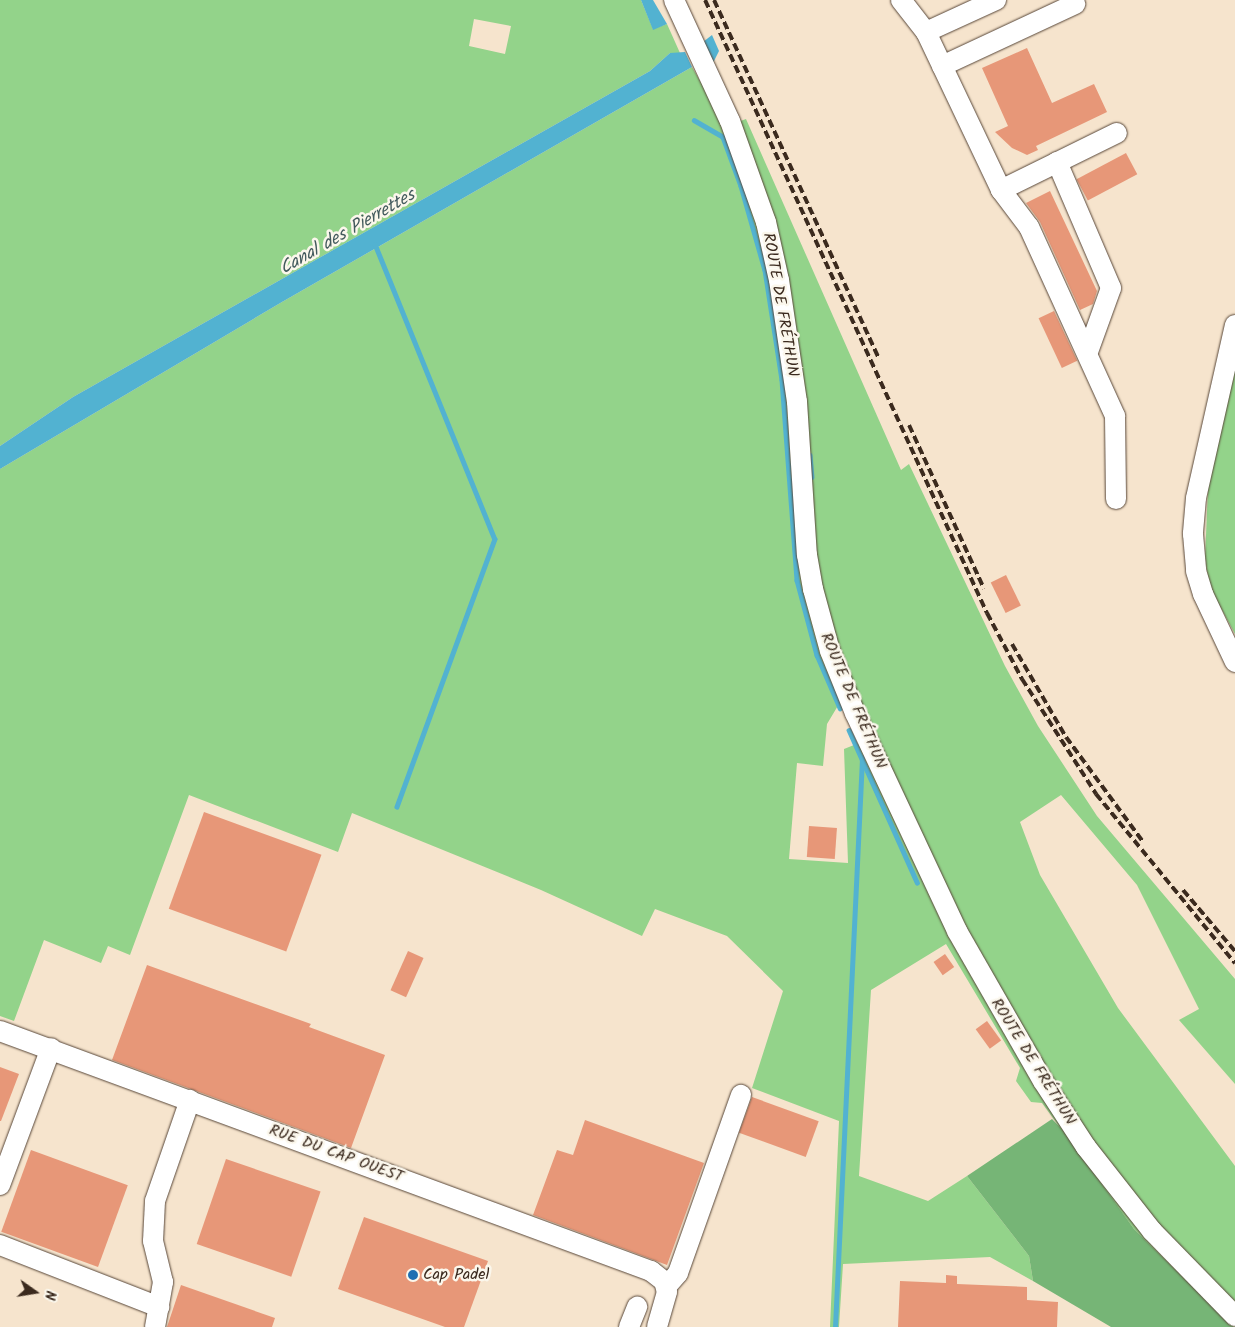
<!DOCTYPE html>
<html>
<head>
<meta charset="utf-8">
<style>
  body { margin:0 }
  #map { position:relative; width:1235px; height:1327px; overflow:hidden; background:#f6e4cd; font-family:Kalam,sans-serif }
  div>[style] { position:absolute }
  .green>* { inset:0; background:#93d38a }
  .forest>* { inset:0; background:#76b576 }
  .water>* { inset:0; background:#52b2d1 }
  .stream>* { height:4.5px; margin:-2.25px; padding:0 2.25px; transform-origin:2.25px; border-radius:2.25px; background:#52b2d1 }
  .building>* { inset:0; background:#e79778; transform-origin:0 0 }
  .roads { filter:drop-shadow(0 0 1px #574638) drop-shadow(0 0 1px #574638) }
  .minor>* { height:20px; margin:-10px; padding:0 10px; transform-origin:10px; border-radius:10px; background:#fff }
  .rail>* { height:4px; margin-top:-2px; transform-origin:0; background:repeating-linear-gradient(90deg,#3b2a1e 0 8px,transparent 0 12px) }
  .dots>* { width:14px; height:14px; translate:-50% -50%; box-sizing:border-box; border:2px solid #fbf7ec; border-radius:50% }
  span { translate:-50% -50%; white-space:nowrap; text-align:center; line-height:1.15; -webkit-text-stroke:5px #fbf7ec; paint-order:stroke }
  .street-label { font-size:16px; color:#3b2a1e }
  .poi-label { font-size:16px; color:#3b2a1e }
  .left { translate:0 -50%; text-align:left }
  .water-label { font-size:18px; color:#435a5d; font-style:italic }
  .north { position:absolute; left:10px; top:1267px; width:50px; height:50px; -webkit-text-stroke:4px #fbf7ec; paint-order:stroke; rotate:103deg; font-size:14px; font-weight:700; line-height:20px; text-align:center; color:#3b2a1e }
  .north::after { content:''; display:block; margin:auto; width:18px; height:22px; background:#3b2a1e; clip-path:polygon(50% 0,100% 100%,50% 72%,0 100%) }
</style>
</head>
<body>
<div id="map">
  <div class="green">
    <i style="clip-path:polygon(evenodd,0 0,641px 0,653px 29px,667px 24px,680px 53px,670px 53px,650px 71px,73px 397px,0 446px,0 0,474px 19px,511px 26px,505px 54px,469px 46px,474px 19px)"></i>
    <i style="clip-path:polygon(evenodd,692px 67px,726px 126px,746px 119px,901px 470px,909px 464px,1005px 666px,1038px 726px,1097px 816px,1235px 979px,1235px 1084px,1179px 1020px,1199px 1009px,1137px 885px,1061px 795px,1020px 822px,1040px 875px,1118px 1008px,1235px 1166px,1235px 1327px,1134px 1229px,1042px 1103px,1031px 1102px,1016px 1081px,1020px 1068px,946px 944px,871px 990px,859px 1176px,928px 1201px,967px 1176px,1029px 1256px,1033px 1281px,990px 1257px,843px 1264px,839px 1327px,830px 1327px,839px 1121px,752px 1088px,783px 991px,727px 936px,655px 909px,642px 936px,541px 890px,352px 813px,338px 852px,189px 795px,130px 955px,108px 946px,101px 963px,44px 940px,14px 1021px,0 1016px,0 469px,282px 302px,692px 67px,842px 699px,859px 743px,844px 749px,848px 863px,789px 859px,797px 763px,823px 766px,827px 724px,842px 699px)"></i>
    <i style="clip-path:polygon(1235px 366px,1235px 634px,1210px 588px,1205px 559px,1208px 488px)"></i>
  </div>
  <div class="forest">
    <i style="clip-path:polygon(1052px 1119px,1063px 1130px,1134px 1229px,1234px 1327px,1111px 1327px,1033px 1281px,1029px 1256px,967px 1176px)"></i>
  </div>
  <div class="water">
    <i style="clip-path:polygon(641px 0,653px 0,667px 24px,653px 30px)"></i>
    <i style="clip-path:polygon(712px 35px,719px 51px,713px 63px,703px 42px)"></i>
    <i style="clip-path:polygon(685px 52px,692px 67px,282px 302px,0 469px,0 446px,73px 397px,650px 71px,670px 53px)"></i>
  </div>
  <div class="stream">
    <i style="left:694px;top:120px;width:34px;rotate:30deg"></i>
    <i style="left:723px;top:137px;width:52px;rotate:69.8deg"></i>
    <i style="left:741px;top:186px;width:87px;rotate:74.1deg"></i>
    <i style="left:765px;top:270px;width:111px;rotate:81.2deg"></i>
    <i style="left:782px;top:380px;width:201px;rotate:85.7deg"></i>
    <i style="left:797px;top:580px;width:78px;rotate:75.1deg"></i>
    <i style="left:817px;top:655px;width:58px;rotate:66.5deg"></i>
    <i style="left:375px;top:244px;width:318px;rotate:67.9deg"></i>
    <i style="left:495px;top:539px;width:285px;rotate:110.1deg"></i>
    <i style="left:810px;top:455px;width:22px;rotate:85deg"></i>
    <i style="left:849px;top:730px;width:167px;rotate:65.9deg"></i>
    <i style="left:835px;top:1327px;width:570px;rotate:-87.28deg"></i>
  </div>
  <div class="building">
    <i style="clip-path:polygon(1027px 48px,1052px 103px,1094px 84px,1107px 112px,1036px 146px,1038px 150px,1027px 155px,1012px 148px,995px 132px,1008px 126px,982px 68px)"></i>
    <i style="left:1126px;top:153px;width:24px;height:56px;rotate:62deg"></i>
    <i style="clip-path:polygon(1050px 191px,1097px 291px,1093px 304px,1080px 310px,1040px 222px,1026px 203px)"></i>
    <i style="left:1054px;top:311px;width:55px;height:17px;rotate:65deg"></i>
    <i style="left:1006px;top:575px;width:34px;height:17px;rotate:64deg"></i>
    <i style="left:204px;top:812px;width:125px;height:103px;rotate:20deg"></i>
    <i style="left:809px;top:826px;width:28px;height:31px;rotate:4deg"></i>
    <i style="left:408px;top:951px;width:17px;height:43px;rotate:24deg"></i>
    <i style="left:945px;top:954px;width:16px;height:14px;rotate:55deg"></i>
    <i style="clip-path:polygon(147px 965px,311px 1024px,309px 1027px,385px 1055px,351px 1148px,112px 1060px)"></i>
    <i style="left:987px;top:1021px;width:24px;height:14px;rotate:54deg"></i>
    <i style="clip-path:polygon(0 1067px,19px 1074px,1px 1121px,0 1121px)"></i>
    <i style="left:752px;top:1097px;width:71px;height:38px;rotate:20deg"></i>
    <i style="clip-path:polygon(585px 1120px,704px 1163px,667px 1265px,533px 1215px,557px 1150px,573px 1155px)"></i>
    <i style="left:31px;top:1150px;width:103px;height:87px;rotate:20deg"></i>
    <i style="left:226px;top:1159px;width:100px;height:90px;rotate:19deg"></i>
    <i style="clip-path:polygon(364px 1217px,488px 1261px,464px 1327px,445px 1327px,338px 1289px)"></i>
    <i style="clip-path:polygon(946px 1275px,957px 1276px,957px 1284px,1027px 1287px,1027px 1300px,1058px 1302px,1057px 1327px,898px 1327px,900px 1281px,946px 1283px)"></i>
    <i style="clip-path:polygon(181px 1285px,275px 1318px,272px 1327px,167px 1327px)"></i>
  </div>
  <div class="roads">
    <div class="minor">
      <i style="left:674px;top:0;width:133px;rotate:65.2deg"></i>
      <i style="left:730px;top:121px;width:107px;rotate:70.4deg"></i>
      <i style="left:766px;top:222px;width:59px;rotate:77.4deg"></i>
      <i style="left:779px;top:280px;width:123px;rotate:81.6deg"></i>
      <i style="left:797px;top:402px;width:153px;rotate:86.3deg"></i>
      <i style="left:807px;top:555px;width:35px;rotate:80deg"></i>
      <i style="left:813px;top:589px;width:64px;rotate:74.7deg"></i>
      <i style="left:830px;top:651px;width:67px;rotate:68deg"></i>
      <i style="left:855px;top:713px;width:241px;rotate:64.9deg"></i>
      <i style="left:957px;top:931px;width:173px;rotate:60.2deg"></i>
      <i style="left:1043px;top:1081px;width:79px;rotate:56.9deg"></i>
      <i style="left:1086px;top:1147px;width:107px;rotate:51.8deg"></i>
      <i style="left:1152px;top:1231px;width:119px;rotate:45.7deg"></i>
      <i style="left:901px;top:0;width:41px;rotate:52deg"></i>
      <i style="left:926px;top:32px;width:77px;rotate:-24.6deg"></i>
      <i style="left:926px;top:32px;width:175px;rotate:64.6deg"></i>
      <i style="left:1001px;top:190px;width:46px;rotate:52.9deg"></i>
      <i style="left:1029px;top:227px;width:208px;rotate:65.5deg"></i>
      <i style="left:1115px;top:416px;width:83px;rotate:89.3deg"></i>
      <i style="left:942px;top:66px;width:147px;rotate:-25deg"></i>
      <i style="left:1057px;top:162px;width:137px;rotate:66.8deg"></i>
      <i style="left:1111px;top:288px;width:68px;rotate:109.8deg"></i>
      <i style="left:1001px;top:190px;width:129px;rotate:-26.2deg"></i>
      <i style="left:1235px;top:325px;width:177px;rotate:102.7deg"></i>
      <i style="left:1196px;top:498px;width:36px;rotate:95deg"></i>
      <i style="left:1193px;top:534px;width:37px;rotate:85deg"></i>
      <i style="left:1196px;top:571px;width:24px;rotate:73deg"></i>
      <i style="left:1203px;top:594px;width:75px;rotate:64.8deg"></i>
      <i style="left:0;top:1031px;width:694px;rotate:20.24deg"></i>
      <i style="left:651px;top:1271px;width:16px;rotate:38deg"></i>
      <i style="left:664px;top:1281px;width:11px;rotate:75deg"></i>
      <i style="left:667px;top:1292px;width:36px;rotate:106deg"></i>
      <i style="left:0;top:1185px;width:146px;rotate:-69.6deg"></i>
      <i style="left:0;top:1245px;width:171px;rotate:21.3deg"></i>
      <i style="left:666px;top:1287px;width:18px;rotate:-49deg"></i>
      <i style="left:678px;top:1273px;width:189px;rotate:-70.5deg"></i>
      <i style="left:155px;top:1327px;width:46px;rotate:-79.9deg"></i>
      <i style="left:163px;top:1282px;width:42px;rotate:-103.7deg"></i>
      <i style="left:153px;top:1241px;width:40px;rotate:-87.1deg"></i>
      <i style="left:155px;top:1201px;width:107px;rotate:-70.9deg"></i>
      <i style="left:629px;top:1327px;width:22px;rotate:-68deg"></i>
    </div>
  </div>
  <div class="rail">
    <i style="left:705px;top:0;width:675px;rotate:65.3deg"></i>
    <i style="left:987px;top:613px;width:75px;rotate:62.1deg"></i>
    <i style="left:1022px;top:679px;width:137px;rotate:57.2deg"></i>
    <i style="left:1096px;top:794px;width:219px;rotate:50.6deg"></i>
    <i style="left:714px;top:0;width:395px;rotate:65.3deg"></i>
    <i style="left:909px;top:425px;width:180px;rotate:65.4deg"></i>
    <i style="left:1012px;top:644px;width:108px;rotate:59.9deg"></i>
    <i style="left:1066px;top:737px;width:130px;rotate:53.7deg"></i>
    <i style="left:1183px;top:890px;width:80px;rotate:49.6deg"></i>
  </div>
  <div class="dots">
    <i style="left:413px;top:1275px;background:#1f6fb2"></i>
  </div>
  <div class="street-label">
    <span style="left:780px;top:305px;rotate:80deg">ROUTE DE FRÉTHUN</span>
    <span style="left:853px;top:701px;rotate:67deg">ROUTE DE FRÉTHUN</span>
    <span style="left:1033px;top:1062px;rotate:58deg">ROUTE DE FRÉTHUN</span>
    <span style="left:336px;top:1154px;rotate:20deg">RUE DU CAP OUEST</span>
  </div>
  <div class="poi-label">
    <span class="left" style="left:423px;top:1275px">Cap Padel</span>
  </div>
  <div class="water-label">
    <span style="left:348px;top:233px;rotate:-30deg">Canal des Pierrettes</span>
  </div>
  <div class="north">N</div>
</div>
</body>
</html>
